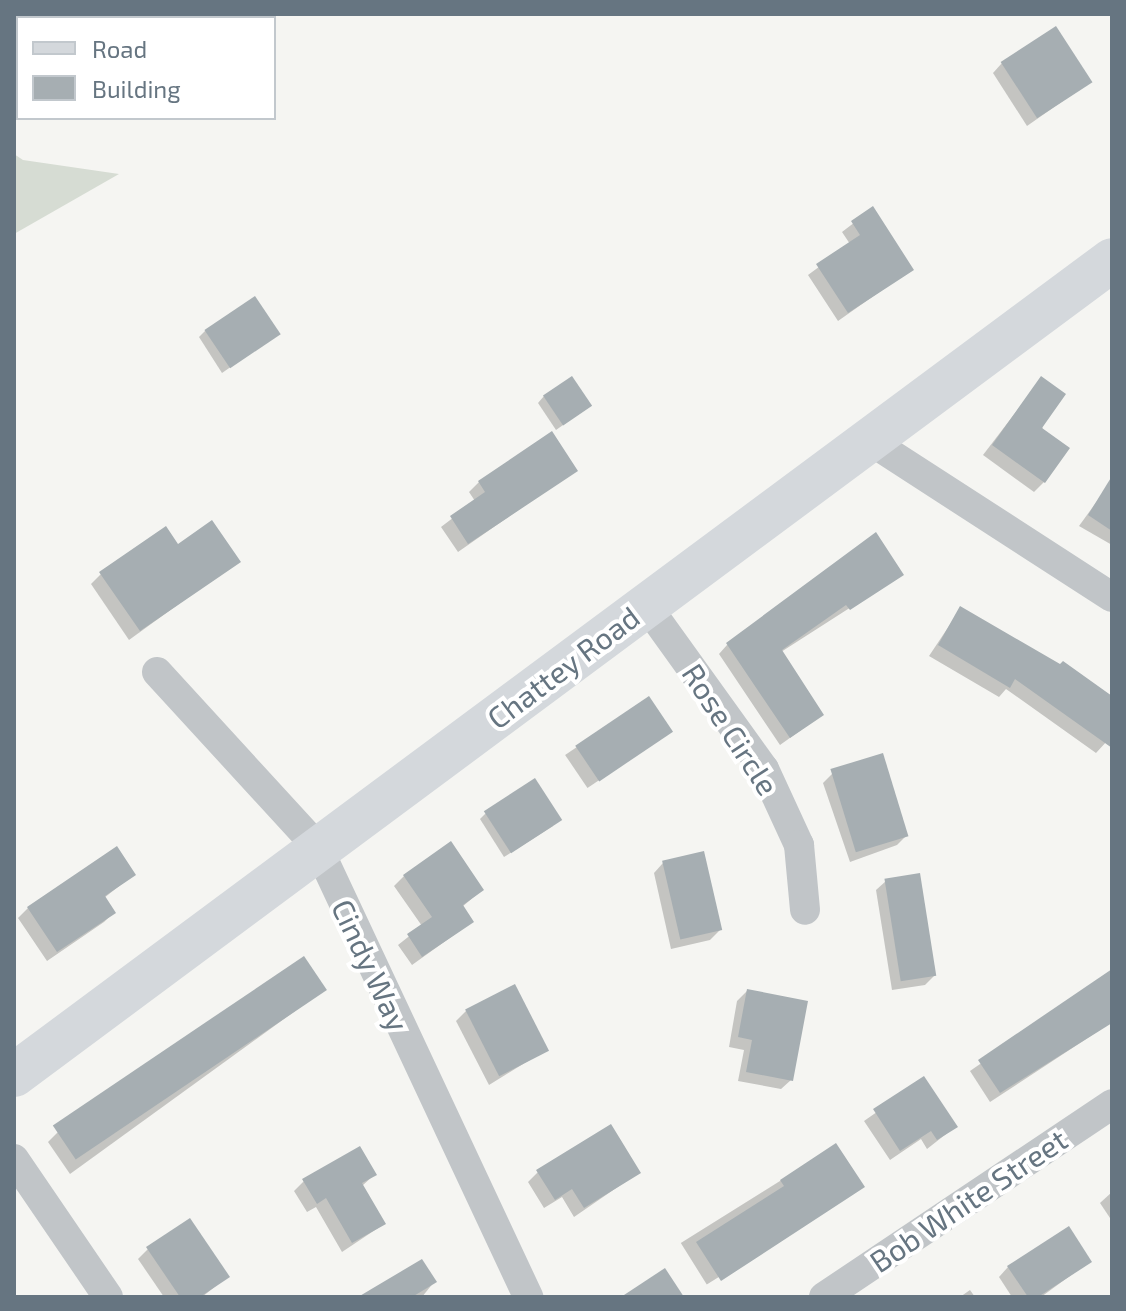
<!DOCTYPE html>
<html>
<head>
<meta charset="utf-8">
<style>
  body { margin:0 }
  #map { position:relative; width:1126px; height:1311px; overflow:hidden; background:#f5f5f2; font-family:"Exo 2",sans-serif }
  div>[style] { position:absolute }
  .green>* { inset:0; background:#d6dcd3 }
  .shadow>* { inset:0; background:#0003; transform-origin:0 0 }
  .building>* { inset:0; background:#a6aeb2; transform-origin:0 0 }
  .street>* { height:30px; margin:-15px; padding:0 15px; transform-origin:15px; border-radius:15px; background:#c1c5c8 }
  .secondary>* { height:44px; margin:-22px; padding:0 22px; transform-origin:22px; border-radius:22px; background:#d4d8dc }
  span { translate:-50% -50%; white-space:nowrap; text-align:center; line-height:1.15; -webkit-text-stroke:8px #fff; paint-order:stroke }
  .street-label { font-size:30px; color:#667581 }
  .frame { position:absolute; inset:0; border:16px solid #667581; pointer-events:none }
  .legend { position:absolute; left:16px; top:16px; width:260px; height:104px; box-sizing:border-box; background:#fff; border:2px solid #c2c8cd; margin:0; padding:10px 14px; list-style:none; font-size:24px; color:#667581 }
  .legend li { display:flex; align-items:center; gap:16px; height:40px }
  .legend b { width:40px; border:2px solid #c2c8cd }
</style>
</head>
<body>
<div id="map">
  <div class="green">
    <i style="clip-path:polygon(14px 154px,23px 160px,119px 174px,14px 234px)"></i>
  </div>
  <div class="shadow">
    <i style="clip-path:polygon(14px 14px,16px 44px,14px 46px)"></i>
    <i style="left:37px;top:14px;width:72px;height:4px"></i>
    <i style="clip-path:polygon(1002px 63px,1090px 82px,1027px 126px,993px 73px)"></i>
    <i style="clip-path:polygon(872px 209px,912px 269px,838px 321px,808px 275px,850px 244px,842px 232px)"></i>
    <i style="clip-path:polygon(205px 331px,278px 334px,222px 373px,199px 337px)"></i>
    <i style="clip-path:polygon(1041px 379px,1044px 482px,1034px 492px,983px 455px)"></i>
    <i style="clip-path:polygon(544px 396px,590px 406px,556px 430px,538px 403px)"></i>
    <i style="clip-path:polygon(576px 470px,458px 552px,441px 527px,475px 501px,469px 492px,479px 482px)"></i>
    <i style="clip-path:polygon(1108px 486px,1112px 488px,1112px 545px,1079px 526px)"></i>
    <i style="clip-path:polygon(238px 561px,129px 640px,91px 584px,101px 574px)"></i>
    <i style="clip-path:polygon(901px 575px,781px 652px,822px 715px,780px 745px,719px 654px,727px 645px)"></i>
    <i style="clip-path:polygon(961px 608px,1112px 698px,1112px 744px,1108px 740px,1096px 753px,1006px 689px,999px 697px,929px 656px)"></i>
    <i style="left:648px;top:699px;width:40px;height:100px;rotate:56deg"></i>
    <i style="clip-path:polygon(833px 773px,907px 835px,897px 845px,850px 862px,823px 783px)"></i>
    <i style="clip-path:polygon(486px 813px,553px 826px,504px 857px,480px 819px)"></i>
    <i style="clip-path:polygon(663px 863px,720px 930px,710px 940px,671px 949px,654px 873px)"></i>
    <i style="clip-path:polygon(133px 875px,104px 898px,114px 912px,104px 922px,47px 961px,18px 918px,28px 908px)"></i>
    <i style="clip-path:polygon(404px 876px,482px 890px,462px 907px,472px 922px,412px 965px,398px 945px,422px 926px,394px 886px)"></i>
    <i style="clip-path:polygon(886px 881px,935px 975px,925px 985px,892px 990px,876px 890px)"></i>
    <i style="clip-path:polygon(1112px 973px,1112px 1022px,990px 1102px,970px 1071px)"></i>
    <i style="clip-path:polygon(324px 990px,70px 1174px,48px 1142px,58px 1132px)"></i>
    <i style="clip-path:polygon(747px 991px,791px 1080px,781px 1089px,738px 1081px,744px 1050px,729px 1047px,737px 1001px)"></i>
    <i style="clip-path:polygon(466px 1011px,546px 1050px,489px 1085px,456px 1021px)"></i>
    <i style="clip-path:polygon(924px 1079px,955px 1127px,927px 1149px,921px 1139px,890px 1160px,864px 1121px)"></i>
    <i style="left:836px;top:1146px;width:49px;height:183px;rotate:58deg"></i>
    <i style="clip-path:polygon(538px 1172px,638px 1173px,574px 1217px,562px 1197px,544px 1208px,528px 1182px)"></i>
    <i style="clip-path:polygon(374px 1175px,362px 1186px,384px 1224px,342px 1252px,316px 1207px,307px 1212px,294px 1191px,304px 1181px)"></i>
    <i style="clip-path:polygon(1112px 1192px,1112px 1221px,1100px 1203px)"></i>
    <i style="clip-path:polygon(148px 1249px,227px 1277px,202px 1297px,164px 1297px,138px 1259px)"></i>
    <i style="clip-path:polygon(1089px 1262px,1041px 1297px,1012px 1297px,999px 1277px,1008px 1267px)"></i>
    <i style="clip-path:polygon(434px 1282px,422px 1297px,363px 1297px)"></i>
    <i style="clip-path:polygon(970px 1290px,975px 1297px,960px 1297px)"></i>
  </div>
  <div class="building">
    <i style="left:1056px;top:26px;width:67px;height:66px;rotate:57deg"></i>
    <i style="clip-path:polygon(873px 206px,914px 270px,848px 313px,816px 264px,860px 235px,851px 221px)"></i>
    <i style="left:255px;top:296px;width:46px;height:61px;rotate:56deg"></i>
    <i style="left:572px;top:376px;width:36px;height:35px;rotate:56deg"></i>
    <i style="clip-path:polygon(1041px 376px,1066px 394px,1042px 428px,1070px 448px,1045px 483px,992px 445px)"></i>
    <i style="clip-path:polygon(552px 431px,578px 471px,468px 544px,450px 516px,485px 492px,478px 481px)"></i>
    <i style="clip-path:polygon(1112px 476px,1112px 531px,1088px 515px)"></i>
    <i style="clip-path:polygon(212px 520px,241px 562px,140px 631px,99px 572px,166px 526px,178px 544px)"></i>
    <i style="clip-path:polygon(876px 532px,904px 575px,850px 610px,846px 605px,782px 650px,824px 715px,790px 738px,726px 643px)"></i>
    <i style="clip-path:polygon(960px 606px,1060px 664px,1063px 661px,1112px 696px,1112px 748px,1015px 679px,1010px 688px,938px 645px)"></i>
    <i style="left:649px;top:696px;width:43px;height:89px;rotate:56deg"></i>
    <i style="left:883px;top:753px;width:87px;height:55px;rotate:73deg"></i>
    <i style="left:535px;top:778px;width:50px;height:61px;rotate:57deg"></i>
    <i style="clip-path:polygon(451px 841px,484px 890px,463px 905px,474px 922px,422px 957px,407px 934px,432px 917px,403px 875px)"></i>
    <i style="clip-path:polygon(117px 846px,136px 875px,105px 896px,116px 913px,57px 952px,27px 907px)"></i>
    <i style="left:704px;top:851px;width:81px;height:43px;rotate:77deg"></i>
    <i style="left:920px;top:873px;width:104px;height:36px;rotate:81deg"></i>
    <i style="left:304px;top:956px;width:41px;height:303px;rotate:56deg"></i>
    <i style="clip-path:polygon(1112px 969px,1112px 1023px,1000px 1093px,978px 1060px)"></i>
    <i style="left:515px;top:984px;width:75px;height:56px;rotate:63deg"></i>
    <i style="clip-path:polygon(747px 989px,808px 1001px,793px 1081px,746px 1072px,752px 1040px,738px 1037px)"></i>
    <i style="clip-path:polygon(924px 1076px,958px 1127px,937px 1140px,931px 1131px,900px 1151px,873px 1109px)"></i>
    <i style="clip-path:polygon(611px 1124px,641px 1173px,584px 1208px,572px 1189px,555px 1200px,536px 1170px)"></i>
    <i style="clip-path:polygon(836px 1143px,865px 1187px,721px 1281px,696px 1242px,784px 1186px,780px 1180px)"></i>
    <i style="clip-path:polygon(360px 1146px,377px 1175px,362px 1183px,386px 1224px,352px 1243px,326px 1198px,317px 1204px,302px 1179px)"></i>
    <i style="clip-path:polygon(190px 1218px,230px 1277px,200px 1297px,180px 1297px,146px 1247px)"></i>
    <i style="clip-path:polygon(1069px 1226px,1092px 1262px,1038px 1297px,1028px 1297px,1007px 1266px)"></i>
    <i style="clip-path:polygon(422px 1259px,437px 1282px,412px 1297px,358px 1297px)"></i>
    <i style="clip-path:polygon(665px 1268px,684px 1297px,621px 1297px)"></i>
  </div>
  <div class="street">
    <i style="left:869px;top:440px;width:289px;rotate:32.9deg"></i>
    <i style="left:646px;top:605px;width:202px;rotate:54.3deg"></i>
    <i style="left:764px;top:769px;width:84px;rotate:65.3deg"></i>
    <i style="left:799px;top:845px;width:65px;rotate:84.7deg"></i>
    <i style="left:157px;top:672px;width:239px;rotate:47.5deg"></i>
    <i style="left:318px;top:848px;width:496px;rotate:64.9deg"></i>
    <i style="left:14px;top:1159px;width:167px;rotate:55.7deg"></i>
    <i style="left:824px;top:1297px;width:347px;rotate:-33.8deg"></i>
  </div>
  <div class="secondary">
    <i style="left:14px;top:1075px;width:1367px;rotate:-36.58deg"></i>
  </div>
  <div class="street-label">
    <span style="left:563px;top:667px;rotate:-37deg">Chattey Road</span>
    <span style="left:731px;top:729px;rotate:57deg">Rose Circle</span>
    <span style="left:371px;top:965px;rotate:65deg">Cindy Way</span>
    <span style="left:968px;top:1200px;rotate:-34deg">Bob White Street</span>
  </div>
  <div class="frame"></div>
  <ul class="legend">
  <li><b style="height:10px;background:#d4d8dc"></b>Road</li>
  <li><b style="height:22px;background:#a6aeb2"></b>Building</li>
  </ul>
</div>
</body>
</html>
